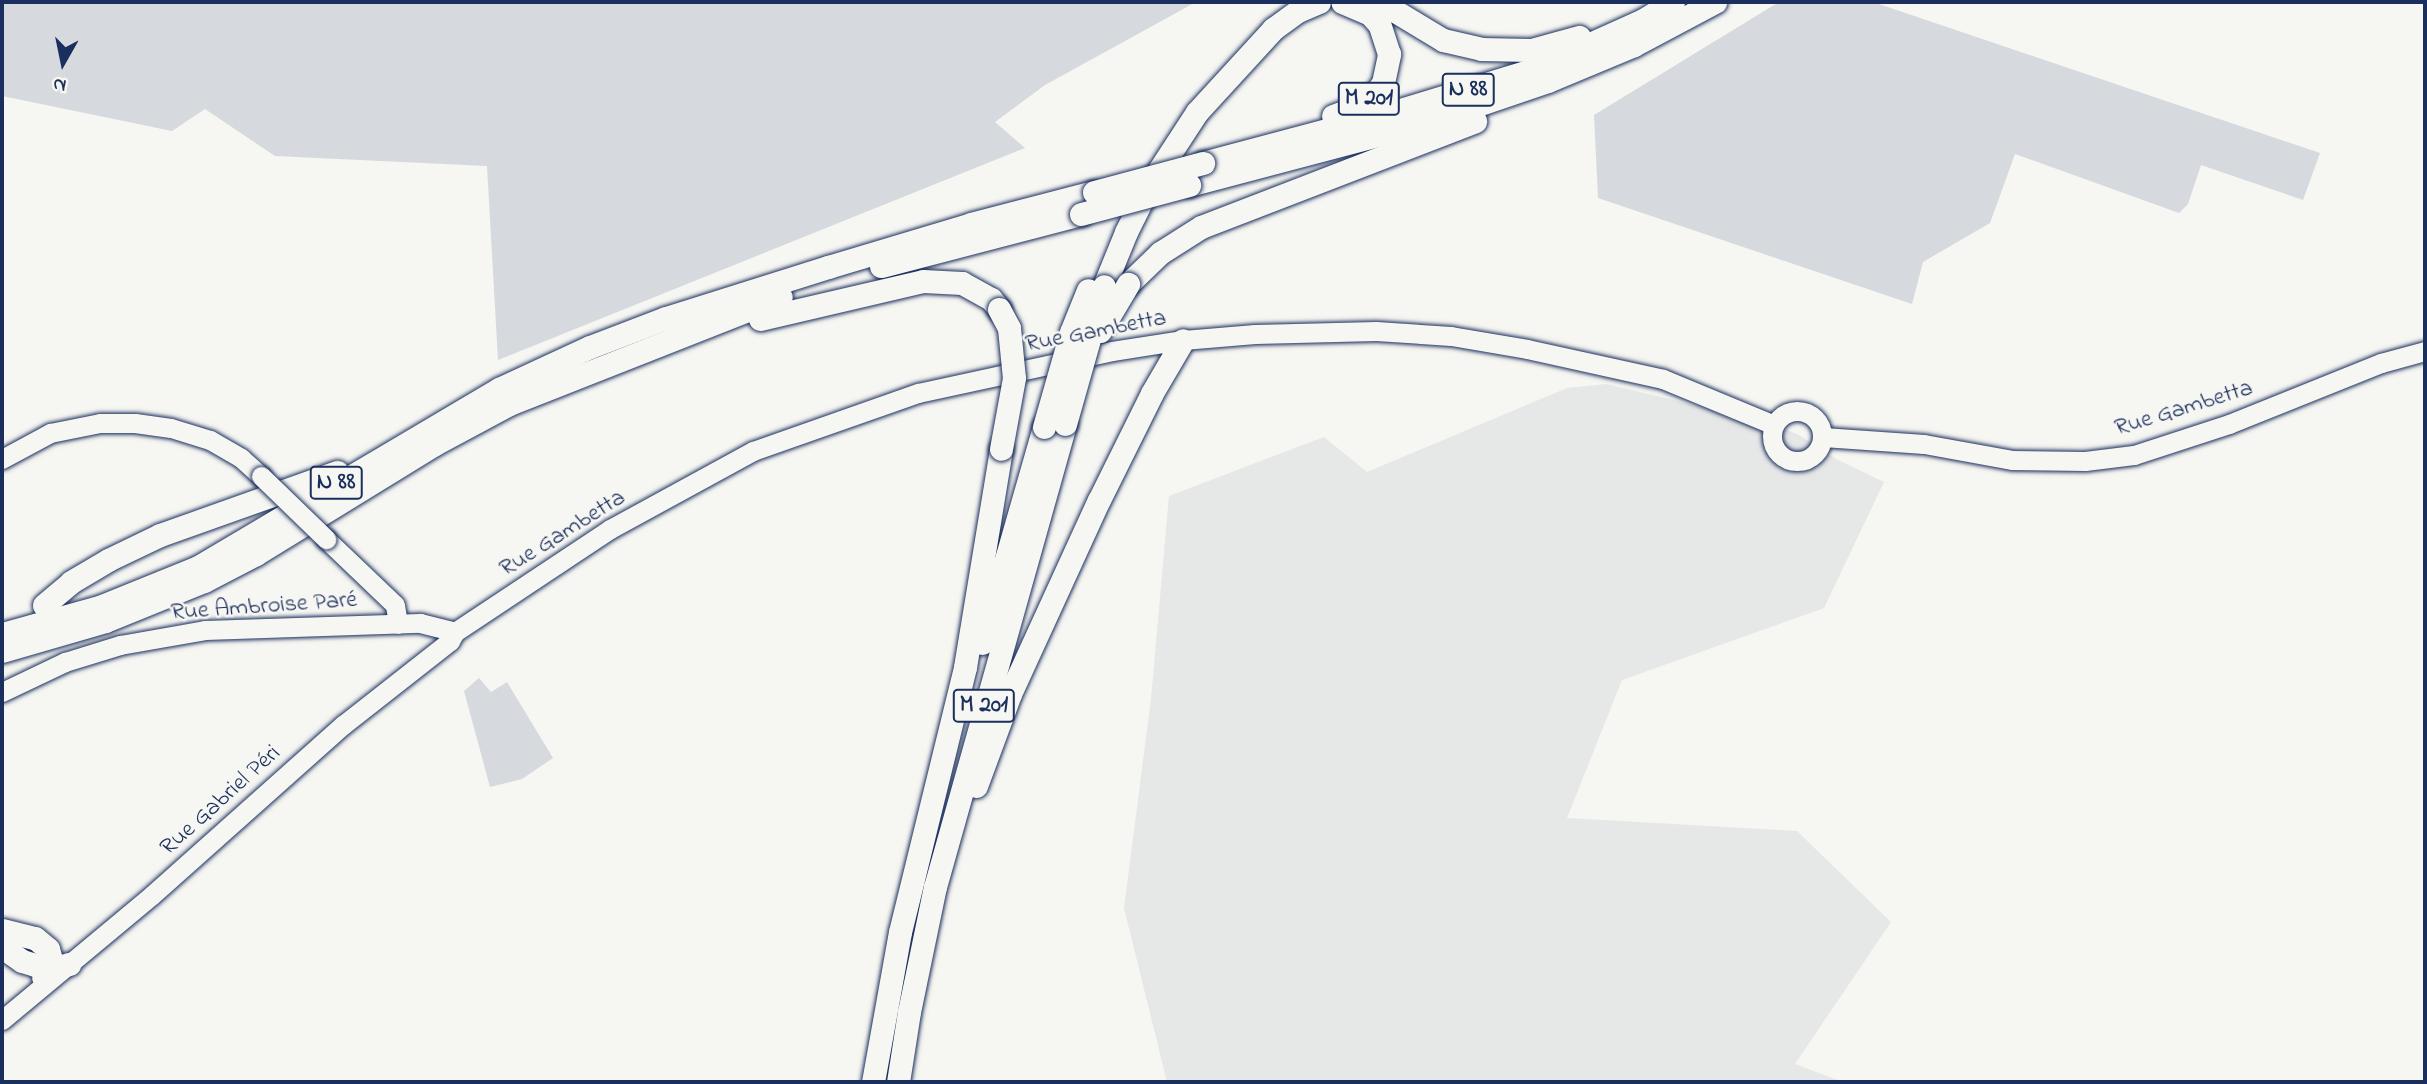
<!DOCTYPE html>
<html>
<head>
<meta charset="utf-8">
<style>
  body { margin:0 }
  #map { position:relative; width:2427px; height:1084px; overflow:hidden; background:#f6f6f2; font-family:"Indie Flower",sans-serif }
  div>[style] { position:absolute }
  .built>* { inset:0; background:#e6e7e7 }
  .green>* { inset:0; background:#d6d9dd }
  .roads { filter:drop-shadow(0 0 2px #1b2f5e) drop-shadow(0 0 2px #1b2f5e) }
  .secondary>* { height:19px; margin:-9.5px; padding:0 9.5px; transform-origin:9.5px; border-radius:9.5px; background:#f6f6f2 }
  .secondary>.ring { margin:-9.5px; padding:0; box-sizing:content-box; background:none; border:19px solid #f6f6f2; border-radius:50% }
  .trunk>* { height:23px; margin:-11.5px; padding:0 11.5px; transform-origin:11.5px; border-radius:11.5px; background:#f6f6f2 }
  .bridges { filter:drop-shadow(0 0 2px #1b2f5e) drop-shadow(0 0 2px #1b2f5e) }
  .secondary-bridge>* { height:19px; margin:-9.5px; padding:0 9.5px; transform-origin:9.5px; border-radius:9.5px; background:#f6f6f2 }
  .trunk-bridge>* { height:23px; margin:-11.5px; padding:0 11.5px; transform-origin:11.5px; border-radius:11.5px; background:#f6f6f2 }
  span { translate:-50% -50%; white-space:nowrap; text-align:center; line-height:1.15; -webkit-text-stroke:5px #f6f6f2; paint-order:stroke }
  .shield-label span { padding:2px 5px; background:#f6f6f2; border:2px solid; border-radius:5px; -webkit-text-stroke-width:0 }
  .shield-label { font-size:23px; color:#1b2f5e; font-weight:700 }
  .street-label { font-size:24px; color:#1b2f5e }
  .frame { position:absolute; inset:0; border:4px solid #1b2f5e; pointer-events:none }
  .north { position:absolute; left:28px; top:28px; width:70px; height:70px; -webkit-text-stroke:5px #f6f6f2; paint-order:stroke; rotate:189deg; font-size:19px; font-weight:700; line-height:28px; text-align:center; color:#1b2f5e }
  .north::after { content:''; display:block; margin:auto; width:24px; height:32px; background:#1b2f5e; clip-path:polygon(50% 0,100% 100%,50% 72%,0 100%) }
</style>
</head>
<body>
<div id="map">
  <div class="built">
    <i style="clip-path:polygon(1606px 384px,1770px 423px,1799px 435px,1836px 459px,1884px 482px,1824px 608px,1622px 680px,1567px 818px,1797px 831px,1891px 922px,1795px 1064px,1843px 1082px,1167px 1082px,1124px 908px,1151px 699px,1169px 496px,1324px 437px,1367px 472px,1567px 388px)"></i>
  </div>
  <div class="green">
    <i style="clip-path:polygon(2px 2px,1196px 2px,1045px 85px,995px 122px,1025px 148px,498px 360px,487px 166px,275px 156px,205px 109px,172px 131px,2px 96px)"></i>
    <i style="clip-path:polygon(1779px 2px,1873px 2px,2320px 153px,2303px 200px,2201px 165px,2188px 204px,2179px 213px,2015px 154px,1990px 223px,1923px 262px,1912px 304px,1598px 198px,1594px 115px)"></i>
    <i style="clip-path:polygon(479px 678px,491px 692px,507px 682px,553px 758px,522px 779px,490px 787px,464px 691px)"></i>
  </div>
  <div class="roads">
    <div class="secondary">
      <i class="ring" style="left:1772px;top:411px;width:31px;height:31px"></i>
      <i style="left:1823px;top:437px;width:101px;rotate:4deg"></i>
      <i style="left:1924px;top:444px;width:89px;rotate:10.3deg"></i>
      <i style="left:2012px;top:460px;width:73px;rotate:0.8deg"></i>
      <i style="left:2085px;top:461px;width:49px;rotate:-7deg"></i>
      <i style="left:2134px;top:455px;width:100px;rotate:-18.1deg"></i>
      <i style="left:2229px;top:424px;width:164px;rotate:-21.9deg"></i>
      <i style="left:2381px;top:363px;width:46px;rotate:-15.3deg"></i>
      <i style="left:2px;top:459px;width:55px;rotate:-28.4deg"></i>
      <i style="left:50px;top:433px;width:51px;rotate:-11.3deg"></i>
      <i style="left:100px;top:423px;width:35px"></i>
      <i style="left:135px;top:423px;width:36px;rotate:8deg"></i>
      <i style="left:171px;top:428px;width:41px;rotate:17.1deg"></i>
      <i style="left:210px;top:440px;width:36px;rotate:30deg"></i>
      <i style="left:241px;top:458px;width:27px;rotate:42deg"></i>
      <i style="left:326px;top:539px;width:95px;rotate:43.7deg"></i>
      <i style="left:395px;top:605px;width:19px;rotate:81deg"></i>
      <i style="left:2px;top:692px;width:70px;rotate:-25.5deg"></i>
      <i style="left:65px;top:662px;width:58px;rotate:-17.2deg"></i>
      <i style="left:120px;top:645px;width:86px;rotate:-10deg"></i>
      <i style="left:205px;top:630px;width:215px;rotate:-1.9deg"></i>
      <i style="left:420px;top:623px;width:36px;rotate:14deg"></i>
      <i style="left:2px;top:1020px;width:195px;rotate:-39.8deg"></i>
      <i style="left:152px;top:895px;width:256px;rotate:-41.7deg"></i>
      <i style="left:343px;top:725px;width:136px;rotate:-38.1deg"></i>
      <i style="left:450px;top:641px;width:10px;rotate:-61deg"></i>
      <i style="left:455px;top:632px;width:186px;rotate:-33.6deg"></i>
      <i style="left:610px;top:529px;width:163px;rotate:-28.6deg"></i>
      <i style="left:753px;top:451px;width:175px;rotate:-19.4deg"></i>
      <i style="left:918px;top:393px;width:198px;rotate:-12.2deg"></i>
      <i style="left:1112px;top:351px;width:72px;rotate:-8.8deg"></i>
      <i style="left:1183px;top:340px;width:72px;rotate:-4.8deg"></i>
      <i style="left:1255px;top:334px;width:121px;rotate:-1.4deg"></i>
      <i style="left:1376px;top:331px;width:75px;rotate:3.8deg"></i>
      <i style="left:1451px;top:336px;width:77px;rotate:9.7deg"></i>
      <i style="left:1527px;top:349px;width:139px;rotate:12.4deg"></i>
      <i style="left:1663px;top:379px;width:120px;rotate:22.5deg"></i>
    </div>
    <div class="trunk">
      <i style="left:1380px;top:2px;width:74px;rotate:31.1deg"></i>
      <i style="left:1443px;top:40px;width:39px;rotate:13deg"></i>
      <i style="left:1481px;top:49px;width:50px;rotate:1.1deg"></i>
      <i style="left:1531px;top:50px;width:50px;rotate:-15.2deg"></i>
      <i style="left:1333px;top:116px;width:28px;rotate:-21deg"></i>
      <i style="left:1359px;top:106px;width:17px;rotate:-36deg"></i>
      <i style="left:1373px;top:96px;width:16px;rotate:-52deg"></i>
      <i style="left:1383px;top:83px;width:30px;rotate:-78deg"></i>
      <i style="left:1389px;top:54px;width:32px;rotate:-108deg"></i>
      <i style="left:1379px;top:24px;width:13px;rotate:-132deg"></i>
      <i style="left:1370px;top:14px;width:30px;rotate:-157deg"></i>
      <i style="left:1203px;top:163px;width:187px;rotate:-14.9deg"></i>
      <i style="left:1384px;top:115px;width:155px;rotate:-16.9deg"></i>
      <i style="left:1532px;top:70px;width:122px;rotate:-24.2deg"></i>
      <i style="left:1643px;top:20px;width:35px;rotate:-31deg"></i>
      <i style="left:1189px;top:185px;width:246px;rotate:-14.8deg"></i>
      <i style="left:1427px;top:122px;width:128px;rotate:-18.7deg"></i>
      <i style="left:1548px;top:81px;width:93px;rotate:-22.7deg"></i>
      <i style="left:1634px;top:45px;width:92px;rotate:-28deg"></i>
      <i style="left:881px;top:266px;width:207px;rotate:-14.6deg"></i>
      <i style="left:1128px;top:284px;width:45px;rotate:-44.1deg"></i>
      <i style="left:1160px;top:253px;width:49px;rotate:-32.4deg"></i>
      <i style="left:1201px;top:227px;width:294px;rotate:-21.1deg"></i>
      <i style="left:1104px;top:286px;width:58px;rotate:-67.8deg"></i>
      <i style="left:1126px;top:232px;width:54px;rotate:-63.4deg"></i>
      <i style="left:1150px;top:184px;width:86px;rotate:-56.9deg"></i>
      <i style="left:1197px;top:112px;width:113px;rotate:-47.5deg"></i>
      <i style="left:1273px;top:29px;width:31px;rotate:-36deg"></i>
      <i style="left:1298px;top:11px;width:23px;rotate:-23deg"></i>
      <i style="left:760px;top:319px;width:167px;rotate:-13.1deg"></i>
      <i style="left:923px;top:281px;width:39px;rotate:3deg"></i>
      <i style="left:962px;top:283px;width:33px;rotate:29deg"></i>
      <i style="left:991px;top:299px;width:13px;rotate:51deg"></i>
      <i style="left:44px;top:605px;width:35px;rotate:-40deg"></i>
      <i style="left:71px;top:582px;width:43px;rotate:-30.7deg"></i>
      <i style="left:108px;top:560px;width:58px;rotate:-25.7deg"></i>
      <i style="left:160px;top:535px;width:188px;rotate:-19.6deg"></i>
      <i style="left:2px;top:634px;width:104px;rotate:-15.6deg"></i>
      <i style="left:102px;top:606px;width:104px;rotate:-22.1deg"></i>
      <i style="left:198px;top:567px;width:350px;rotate:-30.6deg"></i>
      <i style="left:499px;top:389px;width:100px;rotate:-24.8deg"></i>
      <i style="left:590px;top:347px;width:81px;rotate:-20.9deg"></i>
      <i style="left:666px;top:318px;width:170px;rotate:-17.5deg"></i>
      <i style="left:828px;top:267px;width:149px;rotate:-16.7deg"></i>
      <i style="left:971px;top:224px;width:127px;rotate:-14.6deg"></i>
      <i style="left:982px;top:643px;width:225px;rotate:-74deg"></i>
      <i style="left:2px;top:651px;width:107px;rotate:-16.2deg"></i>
      <i style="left:105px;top:621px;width:107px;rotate:-22deg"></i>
      <i style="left:204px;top:581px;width:59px;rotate:-27.4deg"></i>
      <i style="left:256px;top:554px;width:208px;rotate:-31.6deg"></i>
      <i style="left:433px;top:445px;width:86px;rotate:-28.3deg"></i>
      <i style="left:509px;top:404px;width:292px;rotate:-21.5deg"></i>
      <i style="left:976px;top:786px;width:98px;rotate:-69.7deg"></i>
      <i style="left:1010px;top:694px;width:213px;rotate:-65.4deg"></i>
      <i style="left:1099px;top:500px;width:119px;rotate:-63.6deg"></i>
      <i style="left:1152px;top:393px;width:61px;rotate:-59.7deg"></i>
      <i style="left:2px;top:930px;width:34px;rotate:14deg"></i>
      <i style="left:35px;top:938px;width:17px;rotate:40deg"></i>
      <i style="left:48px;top:949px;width:15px;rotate:74deg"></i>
      <i style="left:52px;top:963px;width:17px;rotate:121deg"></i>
      <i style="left:2px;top:947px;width:24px;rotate:35deg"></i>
      <i style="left:22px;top:961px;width:14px;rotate:17deg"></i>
      <i style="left:35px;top:965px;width:20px;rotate:9deg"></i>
      <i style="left:55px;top:968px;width:15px;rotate:-16deg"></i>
      <i style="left:873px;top:1082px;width:152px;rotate:-79.8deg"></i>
      <i style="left:900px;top:932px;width:273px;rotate:-76.2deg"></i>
      <i style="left:965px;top:667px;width:221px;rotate:-80.6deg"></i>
      <i style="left:898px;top:1082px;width:71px;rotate:-81.1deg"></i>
      <i style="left:909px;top:1012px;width:128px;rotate:-78.3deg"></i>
      <i style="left:935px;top:887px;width:481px;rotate:-74.3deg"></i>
    </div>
  </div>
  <div class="bridges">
    <div class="secondary-bridge">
      <i style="left:261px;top:476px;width:91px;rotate:44.1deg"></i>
    </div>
    <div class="trunk-bridge">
      <i style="left:1094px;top:192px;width:113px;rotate:-14.9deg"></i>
      <i style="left:1081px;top:214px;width:112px;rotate:-15deg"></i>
      <i style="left:999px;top:309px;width:21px;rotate:62deg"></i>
      <i style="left:1009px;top:328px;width:50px;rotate:84.3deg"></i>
      <i style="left:1014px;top:378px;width:72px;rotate:100.4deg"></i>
      <i style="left:1100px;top:331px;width:55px;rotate:-59.2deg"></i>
      <i style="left:1065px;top:424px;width:143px;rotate:-74.2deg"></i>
      <i style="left:1044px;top:427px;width:99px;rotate:-74.1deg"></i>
      <i style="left:1071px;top:332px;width:45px;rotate:-68deg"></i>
    </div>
  </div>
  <div class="shield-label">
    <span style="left:1468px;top:90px">N 88</span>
    <span style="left:1369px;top:99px">M 201</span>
    <span style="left:336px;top:483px">N 88</span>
    <span style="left:984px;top:706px">M 201</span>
  </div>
  <div class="street-label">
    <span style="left:1096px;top:332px;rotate:-11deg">Rue Gambetta</span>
    <span style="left:2184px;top:409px;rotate:-17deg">Rue Gambetta</span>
    <span style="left:563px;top:534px;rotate:-32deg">Rue Gambetta</span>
    <span style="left:264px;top:607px;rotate:-4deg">Rue Ambroise Paré</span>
    <span style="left:221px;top:801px;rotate:-42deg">Rue Gabriel Péri</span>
  </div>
  <div class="frame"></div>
  <div class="north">N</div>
</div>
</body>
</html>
